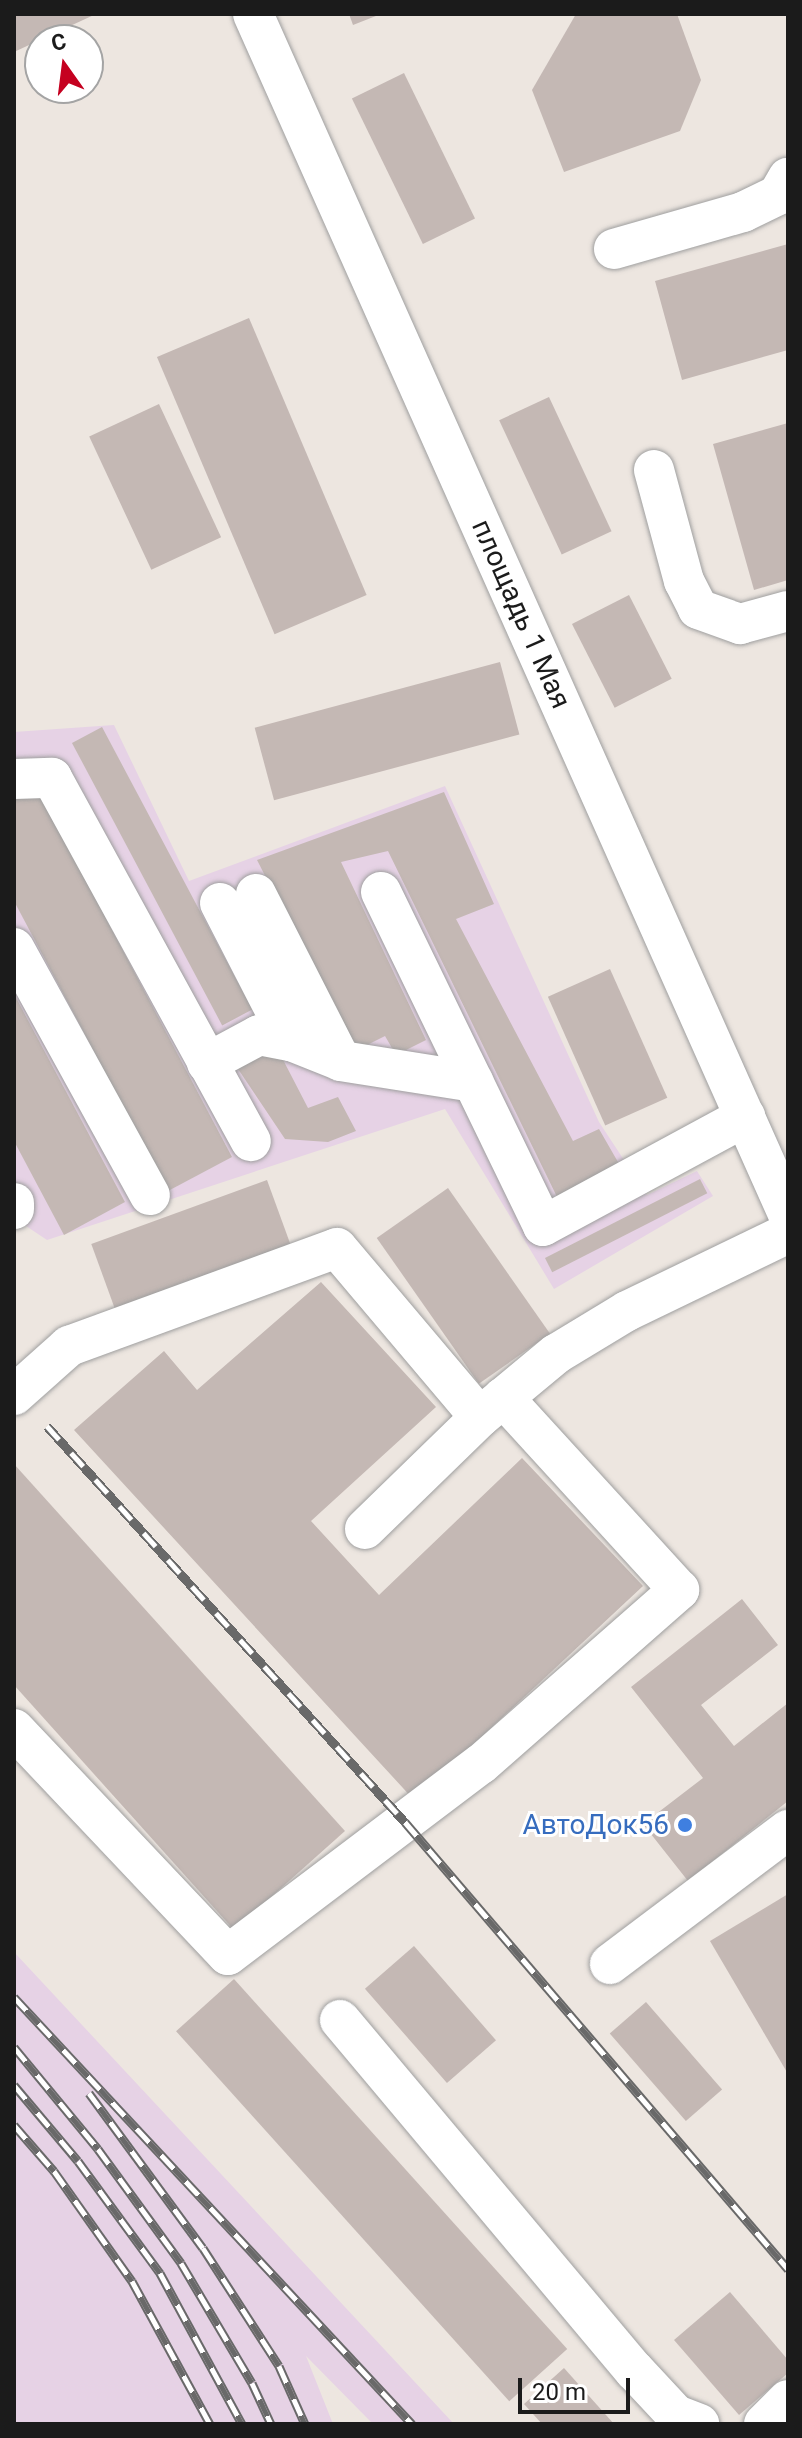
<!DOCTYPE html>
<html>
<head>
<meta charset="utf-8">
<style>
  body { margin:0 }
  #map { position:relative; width:802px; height:2438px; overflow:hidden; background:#ede6e0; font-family:Roboto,sans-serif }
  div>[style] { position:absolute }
  .industrial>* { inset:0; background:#e6d2e5 }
  .building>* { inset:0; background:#c4b8b4; transform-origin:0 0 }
  .roads { filter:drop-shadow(0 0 2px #9f9f9f) drop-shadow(0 0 2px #9f9f9f) }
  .minor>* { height:40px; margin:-20px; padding:0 20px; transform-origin:20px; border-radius:20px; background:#fff }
  .rail>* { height:9px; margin-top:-4.5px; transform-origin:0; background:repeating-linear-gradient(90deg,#fff 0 18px,#696969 0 36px); box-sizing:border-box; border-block:2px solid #696969 }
  .dots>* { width:22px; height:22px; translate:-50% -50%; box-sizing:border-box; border:4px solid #fff; border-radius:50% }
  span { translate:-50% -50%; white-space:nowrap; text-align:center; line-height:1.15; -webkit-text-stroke:6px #fff; paint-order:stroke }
  .street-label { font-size:28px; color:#1b1b1b }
  .shop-label { font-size:28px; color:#366cbe }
  .right { translate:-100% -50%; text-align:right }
  .frame { position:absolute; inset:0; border:16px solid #1b1b1b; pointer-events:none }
  .north { position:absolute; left:24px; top:24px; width:80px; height:80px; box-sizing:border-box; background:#fff; border:2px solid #a4a4a4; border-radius:50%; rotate:346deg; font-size:22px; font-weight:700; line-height:32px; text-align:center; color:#1b1b1b }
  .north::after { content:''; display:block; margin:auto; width:28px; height:36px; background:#c50120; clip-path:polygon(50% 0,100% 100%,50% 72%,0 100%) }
  .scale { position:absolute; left:518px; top:2378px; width:112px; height:36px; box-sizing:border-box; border:4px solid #1b1b1b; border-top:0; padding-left:10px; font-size:24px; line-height:28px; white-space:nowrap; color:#1b1b1b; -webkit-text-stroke:6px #fff; paint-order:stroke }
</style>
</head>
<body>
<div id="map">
  <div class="industrial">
    <i style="clip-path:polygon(114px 725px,189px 881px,445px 786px,599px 1122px,647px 1195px,697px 1171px,713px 1196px,554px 1289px,445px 1109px,47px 1240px,20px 1222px,14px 1228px,14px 732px)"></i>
    <i style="clip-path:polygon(14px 1952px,454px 2424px,373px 2424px,306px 2356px,333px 2424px,14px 2424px)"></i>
  </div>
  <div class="building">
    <i style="clip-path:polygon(14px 14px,96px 14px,14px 52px)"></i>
    <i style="clip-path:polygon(349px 14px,381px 14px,353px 25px)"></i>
    <i style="clip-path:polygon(576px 14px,677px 14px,701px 80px,680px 131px,564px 172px,532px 90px)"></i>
    <i style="left:404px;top:73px;width:162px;height:58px;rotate:64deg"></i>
    <i style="clip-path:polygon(788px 244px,788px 350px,682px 380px,655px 281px)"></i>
    <i style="left:249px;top:318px;width:301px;height:100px;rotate:67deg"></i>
    <i style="left:549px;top:397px;width:148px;height:55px;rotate:65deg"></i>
    <i style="left:159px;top:404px;width:147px;height:77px;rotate:65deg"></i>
    <i style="clip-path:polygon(788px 423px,788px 580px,754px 590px,713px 444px)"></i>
    <i style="left:629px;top:595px;width:94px;height:64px;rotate:63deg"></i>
    <i style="left:500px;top:662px;width:75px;height:254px;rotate:75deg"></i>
    <i style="left:102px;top:727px;width:320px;height:34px;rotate:62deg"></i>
    <i style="clip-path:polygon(36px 786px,232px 1157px,168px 1191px,14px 901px,14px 798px)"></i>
    <i style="clip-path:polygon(444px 792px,494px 904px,456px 919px,573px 1141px,599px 1129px,622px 1169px,559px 1201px,388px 851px,341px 862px,426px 1040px,396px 1055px,385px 1036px,355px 1051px,257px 860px)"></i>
    <i style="left:610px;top:969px;width:141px;height:68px;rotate:66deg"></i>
    <i style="clip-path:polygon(14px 994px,125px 1202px,64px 1235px,14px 1141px)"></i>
    <i style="clip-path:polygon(278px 1050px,308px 1108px,338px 1097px,356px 1131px,328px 1142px,285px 1139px,236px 1066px)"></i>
    <i style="left:700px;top:1179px;width:16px;height:174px;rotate:63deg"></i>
    <i style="left:267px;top:1180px;width:69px;height:187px;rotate:70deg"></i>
    <i style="left:448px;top:1188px;width:178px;height:87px;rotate:55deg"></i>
    <i style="clip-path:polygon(321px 1282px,436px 1407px,311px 1521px,379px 1595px,522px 1458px,643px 1586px,414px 1800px,74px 1430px,164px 1351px,197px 1390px)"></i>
    <i style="clip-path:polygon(14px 1464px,345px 1831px,234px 1930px,14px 1685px)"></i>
    <i style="clip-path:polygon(742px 1599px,778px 1645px,701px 1705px,734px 1746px,788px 1703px,788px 1801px,688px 1881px,643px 1824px,703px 1778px,631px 1687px)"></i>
    <i style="clip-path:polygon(788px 1894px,788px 2074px,710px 1941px)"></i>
    <i style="left:414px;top:1946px;width:125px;height:65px;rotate:49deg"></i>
    <i style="left:234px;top:1979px;width:498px;height:78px;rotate:48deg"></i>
    <i style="left:646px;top:2002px;width:116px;height:48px;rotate:49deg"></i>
    <i style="clip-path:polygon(730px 2292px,788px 2360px,788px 2373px,739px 2415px,674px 2340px)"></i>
    <i style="clip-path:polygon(564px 2368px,614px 2424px,542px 2424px,524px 2404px)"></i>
  </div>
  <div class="roads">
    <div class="minor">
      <i style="left:253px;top:14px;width:1314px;rotate:65.97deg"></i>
      <i style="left:614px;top:249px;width:134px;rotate:-16deg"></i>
      <i style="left:743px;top:212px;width:39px;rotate:-26deg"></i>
      <i style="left:778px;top:195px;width:20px;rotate:-60deg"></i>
      <i style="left:654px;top:470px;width:115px;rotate:74.9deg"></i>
      <i style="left:684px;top:581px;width:31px;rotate:63deg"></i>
      <i style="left:698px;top:609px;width:45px;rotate:19.7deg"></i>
      <i style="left:740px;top:624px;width:50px;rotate:-15.2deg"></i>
      <i style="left:14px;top:779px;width:38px;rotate:-2deg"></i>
      <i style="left:52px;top:778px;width:414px;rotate:61.3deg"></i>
      <i style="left:381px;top:892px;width:371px;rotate:64.1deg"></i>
      <i style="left:543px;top:1226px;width:230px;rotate:-28.4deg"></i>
      <i style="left:256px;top:894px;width:187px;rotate:63deg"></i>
      <i style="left:220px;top:903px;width:155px;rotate:62.8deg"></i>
      <i style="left:14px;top:948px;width:282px;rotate:61.2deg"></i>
      <i style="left:207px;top:1063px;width:59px;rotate:-28.3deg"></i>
      <i style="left:259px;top:1035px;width:33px;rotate:11deg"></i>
      <i style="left:291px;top:1041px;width:54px;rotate:21.8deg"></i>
      <i style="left:341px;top:1061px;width:134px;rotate:9deg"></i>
      <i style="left:14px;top:1203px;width:6px;rotate:90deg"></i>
      <i style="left:14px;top:1395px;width:74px;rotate:-41.7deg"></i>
      <i style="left:69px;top:1346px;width:285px;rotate:-20.1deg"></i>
      <i style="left:337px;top:1248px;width:221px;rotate:49.8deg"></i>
      <i style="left:480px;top:1417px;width:99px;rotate:-39.7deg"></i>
      <i style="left:556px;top:1354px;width:83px;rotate:-31.2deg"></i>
      <i style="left:627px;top:1311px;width:179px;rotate:-25.8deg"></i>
      <i style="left:365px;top:1529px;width:161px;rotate:-44.2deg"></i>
      <i style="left:14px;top:1729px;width:311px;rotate:46.6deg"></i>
      <i style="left:228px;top:1955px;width:317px;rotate:-37.1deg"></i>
      <i style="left:481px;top:1764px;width:264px;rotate:-41.3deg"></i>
      <i style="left:679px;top:1590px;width:261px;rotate:-132.4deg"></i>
      <i style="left:610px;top:1964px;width:223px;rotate:-37deg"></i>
      <i style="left:340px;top:2020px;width:457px;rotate:50deg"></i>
      <i style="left:634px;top:2370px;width:62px;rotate:47deg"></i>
      <i style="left:676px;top:2415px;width:25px;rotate:21deg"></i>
      <i style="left:764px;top:2424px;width:34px;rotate:-45deg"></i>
    </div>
  </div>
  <div class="rail">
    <i style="left:47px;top:1426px;width:534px;rotate:47.89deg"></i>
    <i style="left:405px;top:1822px;width:589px;rotate:49.41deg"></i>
    <i style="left:14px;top:1997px;width:584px;rotate:47.01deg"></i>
    <i style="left:14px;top:2047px;width:132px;rotate:50.5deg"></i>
    <i style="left:98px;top:2149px;width:141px;rotate:53.9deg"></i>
    <i style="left:181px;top:2263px;width:139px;rotate:59.4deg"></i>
    <i style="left:252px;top:2383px;width:45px;rotate:65.1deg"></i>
    <i style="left:14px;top:2085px;width:99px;rotate:49.9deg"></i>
    <i style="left:78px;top:2161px;width:139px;rotate:53.8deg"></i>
    <i style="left:160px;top:2273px;width:172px;rotate:61.5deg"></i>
    <i style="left:89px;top:2093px;width:192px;rotate:53.7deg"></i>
    <i style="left:203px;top:2248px;width:140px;rotate:57.2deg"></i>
    <i style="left:279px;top:2366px;width:64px;rotate:65.9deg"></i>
    <i style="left:14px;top:2125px;width:61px;rotate:49deg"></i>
    <i style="left:54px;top:2171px;width:135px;rotate:54.7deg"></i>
    <i style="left:132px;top:2281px;width:163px;rotate:61.4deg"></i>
  </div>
  <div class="dots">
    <i style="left:685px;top:1825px;background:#3f7fe0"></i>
  </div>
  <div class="street-label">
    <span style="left:521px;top:614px;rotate:66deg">площадь 1 Мая</span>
  </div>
  <div class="shop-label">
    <span class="right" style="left:669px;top:1825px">АвтоДок56</span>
  </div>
  <div class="frame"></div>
  <div class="north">С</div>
  <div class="scale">20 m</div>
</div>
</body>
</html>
